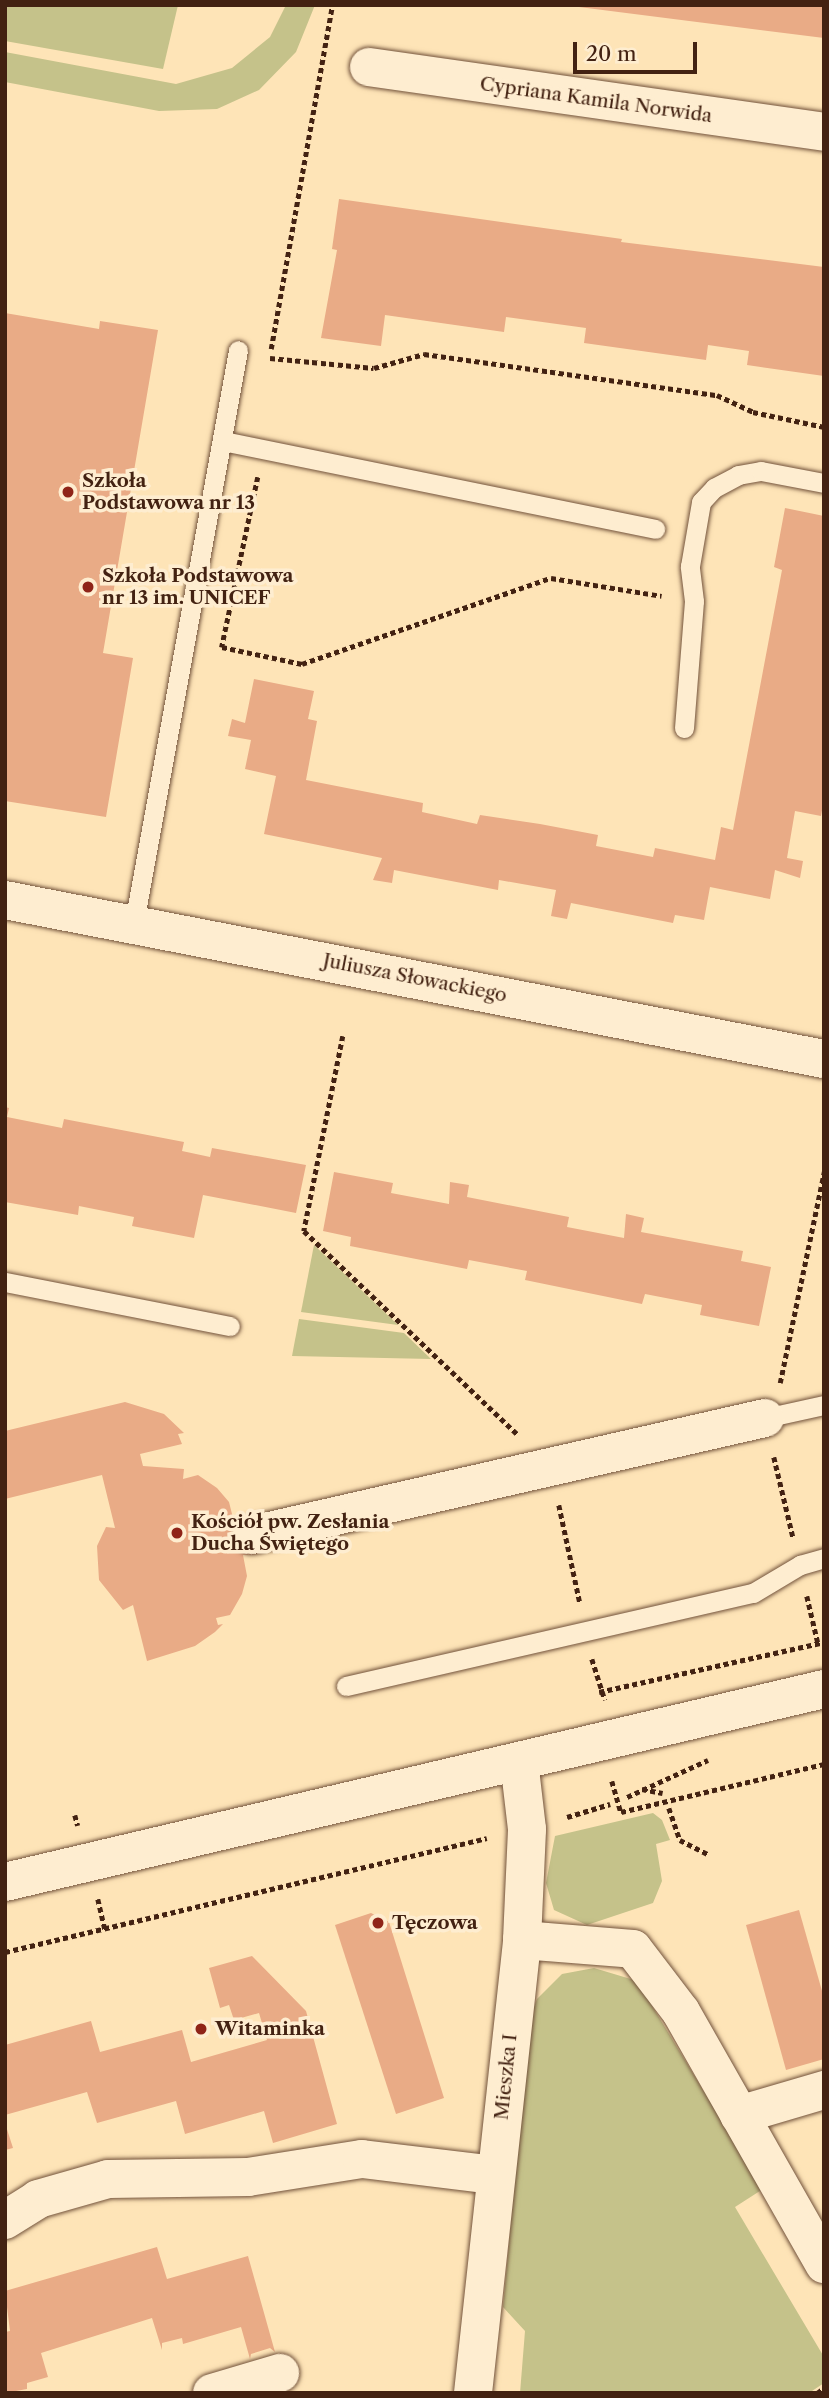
<!DOCTYPE html>
<html>
<head>
<meta charset="utf-8">
<style>
  body { margin:0 }
  #map { position:relative; width:829px; height:2398px; overflow:hidden; background:#fee4b7; font-family:"Libre Caslon Text",serif }
  div>[style] { position:absolute }
  .green>* { inset:0; background:#c5c28a }
  .building>* { inset:0; background:#e9ab86 }
  .path>* { height:4.5px; margin-top:-2.25px; transform-origin:0; background:repeating-linear-gradient(90deg,#432212 0 5px,transparent 0 8.5px) }
  .roads { filter:drop-shadow(0 0 2px #72523b) drop-shadow(0 0 2px #72523b) }
  .lane>* { height:19px; margin:-9.5px; padding:0 9.5px; transform-origin:9.5px; border-radius:9.5px; background:#feedd0 }
  .street>* { height:38px; margin:-19px; padding:0 19px; transform-origin:19px; border-radius:19px; background:#feedd0 }
  .secondary>* { height:38px; margin:-19px; padding:0 19px; transform-origin:19px; border-radius:19px; background:#feedd0 }
  .dots>* { width:19px; height:19px; translate:-50% -50%; box-sizing:border-box; border:4px solid #feedd0; border-radius:50% }
  span { translate:-50% -50%; white-space:nowrap; text-align:center; line-height:1.15; -webkit-text-stroke:7px #feedd0; paint-order:stroke }
  .street-label { font-size:19px; color:#432212 }
  .poi-label { font-size:19px; color:#432212; font-weight:700 }
  .left { translate:0 -50%; text-align:left }
  .frame { position:absolute; inset:0; border:7px solid #432212; pointer-events:none }
  .scale { position:absolute; left:573px; top:42px; width:124px; height:32px; box-sizing:border-box; border:4px solid #432212; border-top:0; padding-left:9px; font-size:21px; line-height:24px; white-space:nowrap; color:#432212; -webkit-text-stroke:5px #feedd0; paint-order:stroke }
</style>
</head>
<body>
<div id="map">
  <div class="green">
    <i style="clip-path:polygon(5px 5px,178px 5px,163px 69px,5px 41px)"></i>
    <i style="clip-path:polygon(286px 5px,315px 5px,296px 52px,259px 90px,217px 109px,159px 111px,5px 82px,5px 52px,176px 84px,232px 68px,270px 37px)"></i>
    <i style="clip-path:polygon(314px 1245px,398px 1325px,301px 1312px)"></i>
    <i style="clip-path:polygon(299px 1319px,404px 1333px,431px 1359px,292px 1356px)"></i>
    <i style="clip-path:polygon(653px 1813px,662px 1820px,670px 1840px,656px 1844px,662px 1881px,653px 1903px,587px 1925px,554px 1910px,546px 1883px,555px 1836px)"></i>
    <i style="clip-path:polygon(594px 1968px,634px 1980px,643px 1991px,763px 2189px,735px 2207px,824px 2357px,824px 2383px,809px 2393px,520px 2393px,525px 2331px,503px 2307px,530px 2017px,537px 1999px,562px 1974px)"></i>
  </div>
  <div class="building">
    <i style="clip-path:polygon(579px 5px,824px 5px,824px 38px,579px 7px)"></i>
    <i style="clip-path:polygon(339px 199px,622px 239px,621px 242px,824px 267px,824px 376px,747px 365px,749px 351px,708px 345px,706px 360px,584px 343px,586px 328px,506px 317px,504px 332px,385px 315px,381px 346px,321px 338px,337px 250px,332px 249px)"></i>
    <i style="clip-path:polygon(5px 313px,99px 329px,100px 321px,158px 330px,103px 653px,133px 658px,106px 817px,5px 801px)"></i>
    <i style="clip-path:polygon(785px 508px,824px 516px,824px 799px,821px 816px,795px 811px,787px 858px,803px 861px,800px 878px,775px 870px,770px 899px,710px 887px,704px 920px,675px 915px,673px 923px,571px 903px,567px 919px,551px 916px,556px 890px,499px 880px,498px 890px,394px 870px,392px 883px,373px 880px,382px 858px,264px 834px,276px 776px,245px 769px,251px 740px,228px 736px,232px 719px,245px 723px,254px 679px,314px 691px,308px 719px,317px 721px,306px 780px,423px 803px,422px 812px,477px 824px,480px 815px,540px 824px,598px 835px,596px 846px,653px 857px,655px 848px,715px 860px,721px 827px,733px 830px,782px 570px,774px 567px)"></i>
    <i style="clip-path:polygon(5px 1107px,9px 1108px,7px 1117px,62px 1128px,64px 1119px,184px 1142px,182px 1151px,210px 1157px,212px 1148px,306px 1165px,296px 1213px,203px 1195px,194px 1238px,132px 1226px,134px 1217px,79px 1206px,78px 1215px,5px 1202px)"></i>
    <i style="clip-path:polygon(334px 1172px,393px 1183px,391px 1193px,449px 1204px,450px 1182px,469px 1185px,467px 1197px,569px 1217px,567px 1227px,624px 1238px,626px 1214px,644px 1218px,641px 1232px,743px 1251px,741px 1261px,771px 1267px,759px 1326px,700px 1315px,702px 1305px,645px 1294px,642px 1304px,525px 1280px,527px 1271px,469px 1260px,467px 1269px,350px 1246px,351px 1237px,323px 1231px)"></i>
    <i style="clip-path:polygon(125px 1402px,164px 1414px,184px 1433px,178px 1434px,182px 1444px,140px 1454px,143px 1466px,184px 1469px,183px 1479px,198px 1475px,217px 1488px,229px 1502px,234px 1522px,246px 1519px,259px 1554px,243px 1555px,247px 1576px,242px 1594px,230px 1615px,216px 1618px,218px 1625px,223px 1624px,215px 1632px,195px 1646px,147px 1661px,133px 1605px,123px 1610px,99px 1580px,97px 1546px,106px 1527px,115px 1528px,102px 1475px,5px 1499px,5px 1431px)"></i>
    <i style="clip-path:polygon(799px 1910px,824px 1998px,824px 2059px,786px 2070px,746px 1925px)"></i>
    <i style="clip-path:polygon(371px 1913px,389px 1922px,444px 2098px,396px 2114px,335px 1925px)"></i>
    <i style="clip-path:polygon(252px 1956px,306px 2011px,337px 2124px,273px 2143px,264px 2111px,185px 2134px,176px 2101px,97px 2123px,87px 2092px,5px 2115px,5px 2045px,91px 2021px,100px 2052px,182px 2030px,191px 2062px,267px 2040px,259px 2013px,234px 2020px,229px 2005px,220px 2008px,209px 1968px)"></i>
    <i style="clip-path:polygon(5px 2123px,13px 2148px,5px 2150px)"></i>
    <i style="clip-path:polygon(157px 2247px,167px 2279px,248px 2256px,275px 2352px,270px 2348px,251px 2354px,250px 2359px,241px 2327px,183px 2344px,182px 2338px,162px 2343px,162px 2350px,152px 2318px,41px 2353px,48px 2377px,27px 2383px,27px 2389px,5px 2393px,5px 2332px,10px 2331px,5px 2291px)"></i>
  </div>
  <div class="path">
    <i style="left:271px;top:349px;width:349px;rotate:-79.9deg"></i>
    <i style="left:270px;top:358px;width:104px;rotate:5.5deg"></i>
    <i style="left:374px;top:368px;width:52px;rotate:-15.6deg"></i>
    <i style="left:424px;top:354px;width:296px;rotate:8deg"></i>
    <i style="left:717px;top:395px;width:40px;rotate:25deg"></i>
    <i style="left:753px;top:412px;width:73px;rotate:11.9deg"></i>
    <i style="left:258px;top:477px;width:174px;rotate:102deg"></i>
    <i style="left:222px;top:647px;width:82px;rotate:12deg"></i>
    <i style="left:302px;top:664px;width:263px;rotate:-19.1deg"></i>
    <i style="left:551px;top:578px;width:112px;rotate:9.2deg"></i>
    <i style="left:343px;top:1036px;width:199px;rotate:101.3deg"></i>
    <i style="left:304px;top:1231px;width:294px;rotate:43.6deg"></i>
    <i style="left:780px;top:1383px;width:216px;rotate:-78.2deg"></i>
    <i style="left:774px;top:1457px;width:82px;rotate:76.6deg"></i>
    <i style="left:559px;top:1505px;width:100px;rotate:77.9deg"></i>
    <i style="left:807px;top:1596px;width:48px;rotate:76.8deg"></i>
    <i style="left:592px;top:1659px;width:43px;rotate:72.4deg"></i>
    <i style="left:599px;top:1692px;width:230px;rotate:-12.5deg"></i>
    <i style="left:612px;top:1781px;width:32px;rotate:74deg"></i>
    <i style="left:621px;top:1812px;width:209px;rotate:-13.3deg"></i>
    <i style="left:642px;top:1789px;width:21px;rotate:11deg"></i>
    <i style="left:627px;top:1797px;width:89px;rotate:-24.6deg"></i>
    <i style="left:669px;top:1808px;width:34px;rotate:71deg"></i>
    <i style="left:680px;top:1840px;width:31px;rotate:27deg"></i>
    <i style="left:75px;top:1815px;width:11px;rotate:75deg"></i>
    <i style="left:567px;top:1817px;width:45px;rotate:-16.8deg"></i>
    <i style="left:98px;top:1899px;width:31px;rotate:77deg"></i>
    <i style="left:5px;top:1952px;width:495px;rotate:-13.3deg"></i>
    <i style="left:817px;top:2393px;width:9px;rotate:-36deg"></i>
  </div>
  <div class="roads">
    <div class="lane">
      <i style="left:223px;top:441px;width:441px;rotate:11.5deg"></i>
      <i style="left:684px;top:728px;width:127px;rotate:-85.5deg"></i>
      <i style="left:694px;top:601px;width:35px;rotate:-97deg"></i>
      <i style="left:690px;top:566px;width:65px;rotate:-80.2deg"></i>
      <i style="left:701px;top:502px;width:19px;rotate:-47deg"></i>
      <i style="left:714px;top:488px;width:27px;rotate:-28deg"></i>
      <i style="left:738px;top:475px;width:23px;rotate:-10deg"></i>
      <i style="left:761px;top:471px;width:64px;rotate:10.8deg"></i>
      <i style="left:134px;top:923px;width:582px;rotate:-79.71deg"></i>
      <i style="left:5px;top:1282px;width:229px;rotate:11.1deg"></i>
      <i style="left:765px;top:1418px;width:60px;rotate:-12.4deg"></i>
      <i style="left:346px;top:1686px;width:417px;rotate:-12.9deg"></i>
      <i style="left:753px;top:1593px;width:55px;rotate:-30.8deg"></i>
      <i style="left:800px;top:1565px;width:25px;rotate:-16deg"></i>
    </div>
    <div class="street">
      <i style="left:369px;top:67px;width:460px;rotate:8.1deg"></i>
      <i style="left:5px;top:900px;width:834px;rotate:10.99deg"></i>
      <i style="left:252px;top:1535px;width:526px;rotate:-12.85deg"></i>
      <i style="left:522px;top:1940px;width:111px;rotate:4.6deg"></i>
      <i style="left:633px;top:1949px;width:79px;rotate:52.7deg"></i>
      <i style="left:681px;top:2012px;width:290px;rotate:60.4deg"></i>
      <i style="left:739px;top:2115px;width:89px;rotate:-16.4deg"></i>
      <i style="left:5px;top:2220px;width:39px;rotate:-32deg"></i>
      <i style="left:38px;top:2199px;width:73px;rotate:-15.9deg"></i>
      <i style="left:108px;top:2179px;width:140px;rotate:-0.8deg"></i>
      <i style="left:248px;top:2177px;width:115px;rotate:-9deg"></i>
      <i style="left:362px;top:2159px;width:134px;rotate:6.9deg"></i>
      <i style="left:212px;top:2393px;width:71px;rotate:-16.4deg"></i>
      <i style="left:473px;top:2393px;width:456px;rotate:-83.8deg"></i>
      <i style="left:522px;top:1940px;width:111px;rotate:-87.4deg"></i>
      <i style="left:527px;top:1829px;width:68px;rotate:-96.7deg"></i>
    </div>
    <div class="secondary">
      <i style="left:5px;top:1882px;width:841px;rotate:-13.26deg"></i>
    </div>
  </div>
  <div class="dots">
    <i style="left:68px;top:492px;background:#8f2418"></i>
    <i style="left:88px;top:587px;background:#8f2418"></i>
    <i style="left:177px;top:1533px;background:#8f2418"></i>
    <i style="left:378px;top:1923px;background:#8f2418"></i>
    <i style="left:201px;top:2029px;background:#8f2418"></i>
  </div>
  <div class="street-label">
    <span style="left:596px;top:100px;rotate:8deg">Cypriana Kamila Norwida</span>
    <span style="left:415px;top:978px;rotate:11deg">Juliusza Słowackiego</span>
    <span style="left:506px;top:2077px;rotate:-84deg">Mieszka I</span>
  </div>
  <div class="poi-label">
    <span class="left" style="left:82px;top:492px">Szkoła<br>Podstawowa nr 13</span>
    <span class="left" style="left:102px;top:587px">Szkoła Podstawowa<br>nr 13 im. UNICEF</span>
    <span class="left" style="left:191px;top:1533px">Kościół pw. Zesłania<br>Ducha Świętego</span>
    <span class="left" style="left:392px;top:1923px">Tęczowa</span>
    <span class="left" style="left:215px;top:2029px">Witaminka</span>
  </div>
  <div class="frame"></div>
  <div class="scale">20 m</div>
</div>
</body>
</html>
